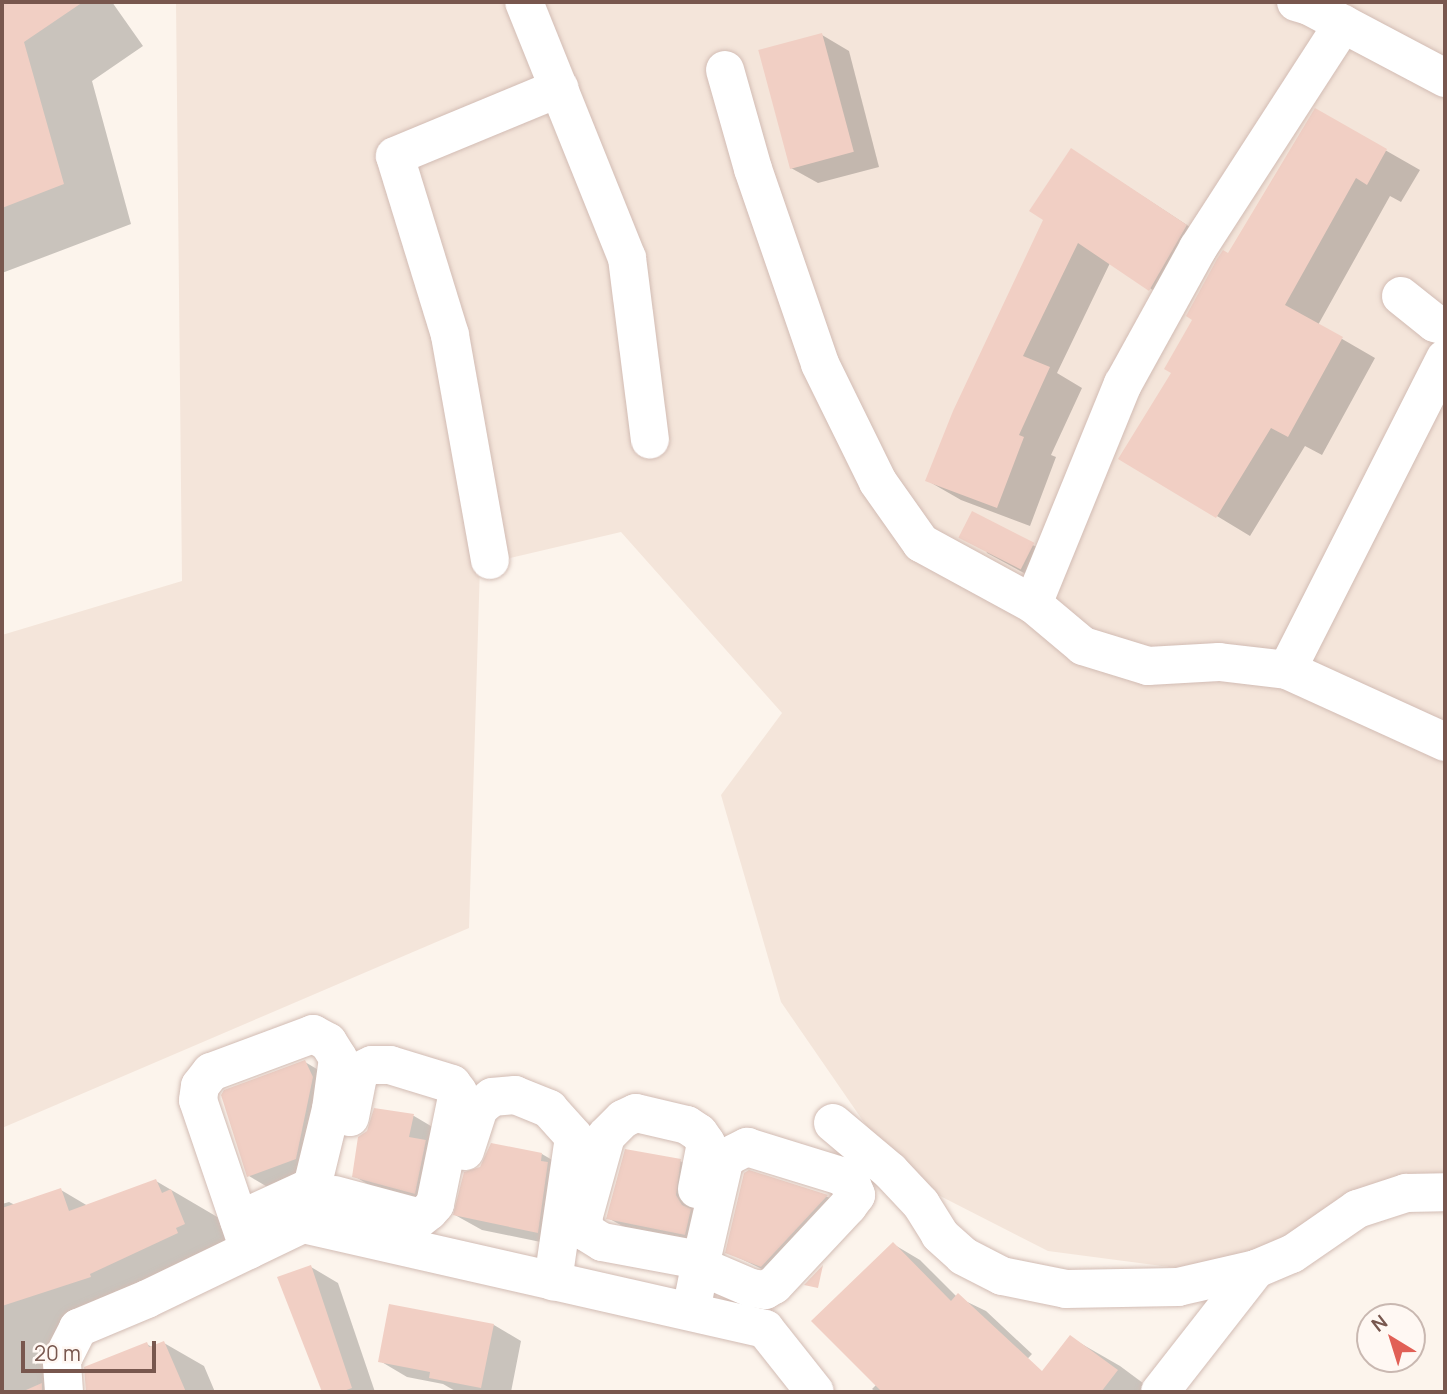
<!DOCTYPE html>
<html>
<head>
<meta charset="utf-8">
<style>
  body { margin:0 }
  #map { position:relative; width:1447px; height:1394px; overflow:hidden; background:#fcf4ec; font-family:Manrope,sans-serif }
  div>[style] { position:absolute }
  .residential>* { inset:0; background:#f4e5da }
  .shadow>* { inset:0; background:#0003 }
  .building>* { inset:0; background:#f1cfc4; transform-origin:0 0 }
  .roads { filter:drop-shadow(0 0 2px #d2bcb4) drop-shadow(0 0 2px #d2bcb4) }
  .street>* { height:38px; margin:-19px; padding:0 19px; transform-origin:19px; border-radius:19px; background:#fff }
  span { translate:-50% -50%; white-space:nowrap; text-align:center; line-height:1.15; -webkit-text-stroke:5px #fff8f3; paint-order:stroke }
  .frame { position:absolute; inset:0; border:4px solid #78574e; pointer-events:none }
  .north { position:absolute; left:1356px; top:1303px; width:70px; height:70px; box-sizing:border-box; background:#fff8f3; border:2px solid #c9b8b1; border-radius:50%; rotate:322deg; font-size:19px; font-weight:700; line-height:28px; text-align:center; color:#78574e }
  .north::after { content:''; display:block; margin:auto; width:24px; height:32px; background:#e16056; clip-path:polygon(50% 0,100% 100%,50% 72%,0 100%) }
  .scale { position:absolute; left:21px; top:1341px; width:135px; height:32px; box-sizing:border-box; border:4px solid #78574e; border-top:0; padding-left:9px; font-size:21px; line-height:24px; white-space:nowrap; color:#78574e; -webkit-text-stroke:5px #fff8f3; paint-order:stroke }
</style>
</head>
<body>
<div id="map">
  <div class="residential">
    <i style="clip-path:polygon(176px 2px,1445px 2px,1445px 1180px,1200px 1271px,1048px 1251px,901px 1176px,781px 1002px,721px 795px,782px 713px,621px 532px,480px 565px,469px 928px,2px 1128px,2px 635px,182px 581px)"></i>
  </div>
  <div class="shadow">
    <i style="clip-path:polygon(2px 2px,112px 2px,143px 46px,92px 81px,131px 224px,2px 273px)"></i>
    <i style="clip-path:polygon(822px 35px,849px 51px,879px 167px,818px 183px,791px 168px)"></i>
    <i style="clip-path:polygon(1315px 110px,1420px 170px,1401px 202px,1390px 196px,1318px 325px,1375px 358px,1322px 455px,1305px 446px,1250px 536px,1121px 458px,1174px 372px,1229px 255px)"></i>
    <i style="clip-path:polygon(1072px 150px,1219px 246px,1183px 309px,1110px 263px,1057px 373px,1082px 388px,1051px 455px,1056px 457px,1030px 526px,961px 500px,928px 481px,1046px 220px)"></i>
    <i style="clip-path:polygon(972px 513px,1061px 560px,1050px 587px,987px 553px)"></i>
    <i style="clip-path:polygon(305px 1062px,332px 1078px,323px 1174px,276px 1192px,249px 1176px)"></i>
    <i style="clip-path:polygon(375px 1110px,414px 1116px,441px 1132px,442px 1208px,381px 1192px,354px 1176px)"></i>
    <i style="clip-path:polygon(542px 1154px,569px 1170px,565px 1247px,482px 1230px,455px 1215px)"></i>
    <i style="clip-path:polygon(680px 1161px,707px 1176px,712px 1249px,635px 1233px,608px 1218px)"></i>
    <i style="clip-path:polygon(745px 1175px,828px 1197px,854px 1212px,789px 1282px,727px 1252px)"></i>
    <i style="clip-path:polygon(156px 1181px,219px 1218px,248px 1260px,55px 1345px,55px 1392px,2px 1392px,2px 1204px,9px 1202px,15px 1205px,61px 1190px,88px 1206px)"></i>
    <i style="clip-path:polygon(893px 1244px,920px 1260px,957px 1297px,986px 1311px,1032px 1354px,996px 1392px,876px 1392px,872px 1389px,877px 1384px)"></i>
    <i style="clip-path:polygon(311px 1267px,338px 1283px,375px 1392px,324px 1392px,279px 1278px)"></i>
    <i style="clip-path:polygon(494px 1325px,521px 1341px,511px 1392px,457px 1392px,443px 1384px,407px 1377px,380px 1361px)"></i>
    <i style="clip-path:polygon(164px 1343px,204px 1366px,215px 1392px,98px 1392px,89px 1367px,147px 1344px,153px 1348px)"></i>
    <i style="clip-path:polygon(1080px 1343px,1120px 1366px,1155px 1392px,1043px 1392px)"></i>
  </div>
  <div class="building">
    <i style="clip-path:polygon(2px 2px,83px 2px,24px 42px,64px 184px,2px 208px)"></i>
    <i style="left:822px;top:33px;width:123px;height:66px;rotate:75deg"></i>
    <i style="clip-path:polygon(1315px 108px,1387px 149px,1367px 185px,1356px 178px,1285px 305px,1343px 337px,1288px 437px,1271px 428px,1216px 518px,1118px 459px,1171px 373px,1164px 369px,1192px 320px,1186px 316px,1217px 259px,1223px 250px,1228px 253px)"></i>
    <i style="clip-path:polygon(1071px 148px,1187px 225px,1149px 291px,1078px 243px,1023px 356px,1050px 367px,1019px 435px,1024px 437px,997px 508px,925px 481px,953px 411px,1043px 220px,1029px 211px)"></i>
    <i style="left:972px;top:511px;width:70px;height:30px;rotate:27deg"></i>
    <i style="clip-path:polygon(305px 1060px,313px 1077px,296px 1159px,247px 1177px,221px 1095px,224px 1090px)"></i>
    <i style="clip-path:polygon(374px 1108px,414px 1114px,409px 1137px,426px 1140px,415px 1194px,352px 1177px,358px 1137px,367px 1131px)"></i>
    <i style="clip-path:polygon(491px 1143px,542px 1153px,541px 1161px,548px 1162px,538px 1233px,453px 1215px,464px 1172px,480px 1167px)"></i>
    <i style="clip-path:polygon(625px 1149px,681px 1159px,676px 1195px,682px 1205px,691px 1209px,685px 1235px,606px 1219px)"></i>
    <i style="clip-path:polygon(749px 1170px,828px 1195px,761px 1267px,725px 1253px,744px 1173px)"></i>
    <i style="clip-path:polygon(156px 1179px,162px 1193px,171px 1189px,185px 1224px,176px 1228px,178px 1233px,90px 1274px,91px 1277px,2px 1306px,2px 1208px,61px 1188px,69px 1211px)"></i>
    <i style="clip-path:polygon(893px 1242px,951px 1301px,958px 1293px,1042px 1371px,1070px 1335px,1118px 1370px,1101px 1392px,882px 1392px,811px 1321px)"></i>
    <i style="clip-path:polygon(311px 1265px,352px 1388px,341px 1392px,322px 1392px,277px 1277px)"></i>
    <i style="clip-path:polygon(823px 1265px,818px 1288px,804px 1285px)"></i>
    <i style="clip-path:polygon(389px 1304px,494px 1324px,481px 1388px,429px 1378px,430px 1372px,378px 1362px)"></i>
    <i style="clip-path:polygon(164px 1341px,186px 1392px,86px 1392px,84px 1367px,147px 1342px,149px 1347px)"></i>
    <i style="clip-path:polygon(42px 1383px,42px 1392px,26px 1392px,26px 1390px)"></i>
  </div>
  <div class="roads">
    <div class="street">
      <i style="left:524px;top:2px;width:276px;rotate:68.1deg"></i>
      <i style="left:627px;top:258px;width:183px;rotate:82.8deg"></i>
      <i style="left:1296px;top:2px;width:14px;rotate:17deg"></i>
      <i style="left:1309px;top:6px;width:154px;rotate:27.9deg"></i>
      <i style="left:725px;top:70px;width:103px;rotate:74.2deg"></i>
      <i style="left:753px;top:169px;width:206px;rotate:71deg"></i>
      <i style="left:820px;top:364px;width:131px;rotate:63.8deg"></i>
      <i style="left:878px;top:482px;width:75px;rotate:54.8deg"></i>
      <i style="left:921px;top:543px;width:128px;rotate:28.6deg"></i>
      <i style="left:1033px;top:604px;width:65px;rotate:40deg"></i>
      <i style="left:1083px;top:646px;width:68px;rotate:17.1deg"></i>
      <i style="left:1148px;top:666px;width:71px;rotate:-3.2deg"></i>
      <i style="left:1219px;top:662px;width:68px;rotate:6.7deg"></i>
      <i style="left:1287px;top:670px;width:174px;rotate:24.5deg"></i>
      <i style="left:1401px;top:296px;width:43px;rotate:38.5deg"></i>
      <i style="left:1435px;top:323px;width:10px;rotate:17deg"></i>
      <i style="left:490px;top:560px;width:229px;rotate:-100.1deg"></i>
      <i style="left:450px;top:335px;width:187px;rotate:-107.1deg"></i>
      <i style="left:395px;top:156px;width:178px;rotate:-22.5deg"></i>
      <i style="left:1033px;top:604px;width:238px;rotate:-67.8deg"></i>
      <i style="left:1123px;top:384px;width:155px;rotate:-61.1deg"></i>
      <i style="left:1198px;top:248px;width:267px;rotate:-57.1deg"></i>
      <i style="left:1287px;top:670px;width:349px;rotate:-63.1deg"></i>
      <i style="left:833px;top:1123px;width:75px;rotate:40.1deg"></i>
      <i style="left:890px;top:1171px;width:45px;rotate:46.8deg"></i>
      <i style="left:921px;top:1204px;width:36px;rotate:58deg"></i>
      <i style="left:940px;top:1235px;width:31px;rotate:42deg"></i>
      <i style="left:963px;top:1256px;width:44px;rotate:27.1deg"></i>
      <i style="left:1002px;top:1276px;width:65px;rotate:11.5deg"></i>
      <i style="left:1066px;top:1289px;width:112px;rotate:-1deg"></i>
      <i style="left:1178px;top:1287px;width:80px;rotate:-13deg"></i>
      <i style="left:1256px;top:1269px;width:39px;rotate:-23deg"></i>
      <i style="left:1292px;top:1254px;width:79px;rotate:-34.7deg"></i>
      <i style="left:1357px;top:1209px;width:52px;rotate:-18.1deg"></i>
      <i style="left:1406px;top:1193px;width:39px;rotate:-1deg"></i>
      <i style="left:465px;top:1151px;width:45px;rotate:-72deg"></i>
      <i style="left:479px;top:1108px;width:17px;rotate:-40deg"></i>
      <i style="left:492px;top:1097px;width:23px;rotate:-5deg"></i>
      <i style="left:515px;top:1095px;width:37px;rotate:22deg"></i>
      <i style="left:549px;top:1109px;width:38px;rotate:48deg"></i>
      <i style="left:574px;top:1137px;width:146px;rotate:98.3deg"></i>
      <i style="left:335px;top:1195px;width:88px;rotate:15.1deg"></i>
      <i style="left:420px;top:1218px;width:11px;rotate:-38deg"></i>
      <i style="left:429px;top:1211px;width:9px;rotate:-49deg"></i>
      <i style="left:435px;top:1204px;width:114px;rotate:-78.4deg"></i>
      <i style="left:458px;top:1092px;width:10px;rotate:-127deg"></i>
      <i style="left:452px;top:1084px;width:65px;rotate:-163deg"></i>
      <i style="left:390px;top:1065px;width:18px;rotate:180deg"></i>
      <i style="left:372px;top:1065px;width:14px;rotate:155deg"></i>
      <i style="left:359px;top:1071px;width:47px;rotate:101.1deg"></i>
      <i style="left:239px;top:1220px;width:79px;rotate:-24.6deg"></i>
      <i style="left:249px;top:1250px;width:158px;rotate:-108.8deg"></i>
      <i style="left:198px;top:1100px;width:14px;rotate:-82deg"></i>
      <i style="left:200px;top:1086px;width:18px;rotate:-52deg"></i>
      <i style="left:211px;top:1072px;width:109px;rotate:-20.4deg"></i>
      <i style="left:313px;top:1034px;width:17px;rotate:28deg"></i>
      <i style="left:328px;top:1042px;width:19px;rotate:58deg"></i>
      <i style="left:338px;top:1058px;width:51px;rotate:97.8deg"></i>
      <i style="left:331px;top:1109px;width:118px;rotate:103.7deg"></i>
      <i style="left:683px;top:1257px;width:82px;rotate:-169.5deg"></i>
      <i style="left:602px;top:1242px;width:19px;rotate:-148deg"></i>
      <i style="left:586px;top:1232px;width:13px;rotate:-103deg"></i>
      <i style="left:583px;top:1219px;width:86px;rotate:-74.5deg"></i>
      <i style="left:606px;top:1136px;width:24px;rotate:-45deg"></i>
      <i style="left:623px;top:1119px;width:14px;rotate:-25deg"></i>
      <i style="left:636px;top:1113px;width:52px;rotate:13.2deg"></i>
      <i style="left:687px;top:1125px;width:14px;rotate:34deg"></i>
      <i style="left:699px;top:1133px;width:12px;rotate:55deg"></i>
      <i style="left:706px;top:1143px;width:47px;rotate:101.1deg"></i>
      <i style="left:691px;top:1311px;width:46px;rotate:-78.7deg"></i>
      <i style="left:700px;top:1266px;width:111px;rotate:-77deg"></i>
      <i style="left:725px;top:1158px;width:25px;rotate:-27deg"></i>
      <i style="left:747px;top:1147px;width:98px;rotate:17.1deg"></i>
      <i style="left:841px;top:1176px;width:14px;rotate:39deg"></i>
      <i style="left:852px;top:1185px;width:11px;rotate:68deg"></i>
      <i style="left:856px;top:1195px;width:14px;rotate:126deg"></i>
      <i style="left:848px;top:1206px;width:108px;rotate:133.1deg"></i>
      <i style="left:774px;top:1285px;width:10px;rotate:151deg"></i>
      <i style="left:765px;top:1290px;width:14px;rotate:-172deg"></i>
      <i style="left:751px;top:1288px;width:56px;rotate:-156.7deg"></i>
      <i style="left:64px;top:1392px;width:32px;rotate:-94deg"></i>
      <i style="left:62px;top:1360px;width:36px;rotate:-63deg"></i>
      <i style="left:78px;top:1328px;width:75px;rotate:-22.8deg"></i>
      <i style="left:147px;top:1299px;width:173px;rotate:-25.7deg"></i>
      <i style="left:303px;top:1224px;width:474px;rotate:12.8deg"></i>
      <i style="left:765px;top:1329px;width:80px;rotate:51.6deg"></i>
      <i style="left:1160px;top:1392px;width:156px;rotate:-52deg"></i>
    </div>
  </div>
  <div class="frame"></div>
  <div class="north">N</div>
  <div class="scale">20 m</div>
</div>
</body>
</html>
